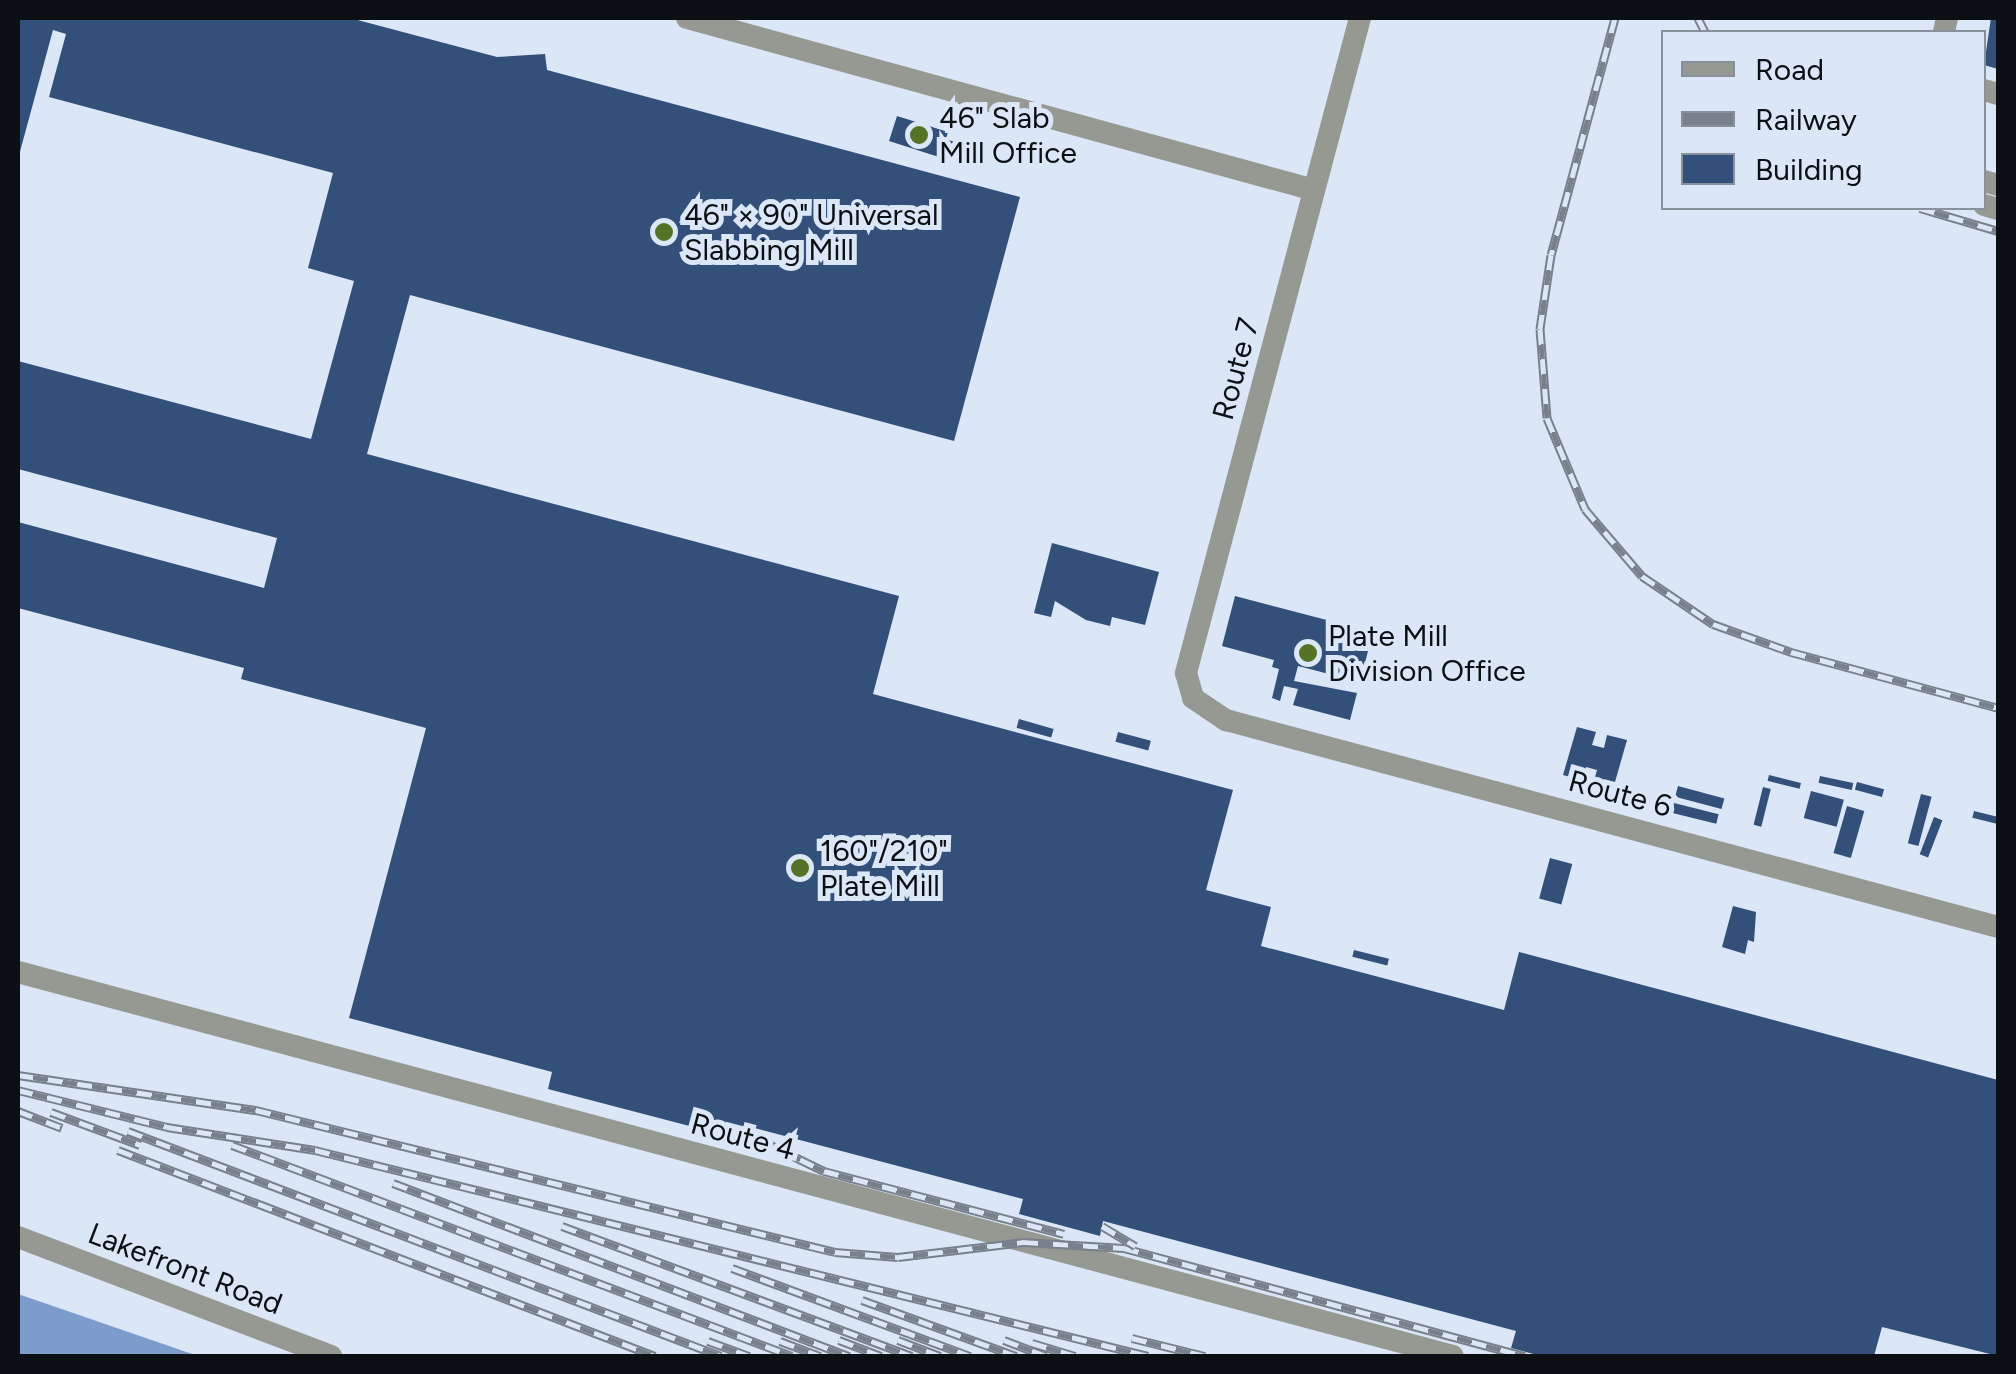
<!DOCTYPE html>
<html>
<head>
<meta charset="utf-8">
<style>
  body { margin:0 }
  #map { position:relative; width:2016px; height:1374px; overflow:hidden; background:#dbe6f6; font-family:Figtree,sans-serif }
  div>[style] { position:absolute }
  .water>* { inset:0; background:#7c9dcb }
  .building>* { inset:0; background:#325079; transform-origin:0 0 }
  .minor>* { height:22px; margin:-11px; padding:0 11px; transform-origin:11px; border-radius:11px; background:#959991 }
  .rail>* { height:9px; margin-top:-4.5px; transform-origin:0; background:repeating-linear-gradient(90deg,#dbe6f6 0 15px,#78808b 0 30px); box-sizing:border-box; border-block:2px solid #78808b }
  .dots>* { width:28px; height:28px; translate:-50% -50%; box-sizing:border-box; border:5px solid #dbe6f6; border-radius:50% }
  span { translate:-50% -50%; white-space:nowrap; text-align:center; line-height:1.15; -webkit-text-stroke:10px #dbe6f6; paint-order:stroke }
  .poi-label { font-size:30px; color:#0c1015 }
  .left { translate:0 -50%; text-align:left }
  .street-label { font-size:30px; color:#0c1015 }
  .frame { position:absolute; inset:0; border:20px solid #0c1015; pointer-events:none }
  .legend { position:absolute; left:1661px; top:30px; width:325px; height:180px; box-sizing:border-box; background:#dbe6f6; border:2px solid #88909c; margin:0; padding:12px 18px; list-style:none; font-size:30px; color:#0c1015 }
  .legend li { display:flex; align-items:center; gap:20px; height:50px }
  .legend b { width:50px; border:2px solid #88909c }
</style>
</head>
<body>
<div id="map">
  <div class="water">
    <i style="clip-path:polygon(18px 1294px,198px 1356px,18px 1356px)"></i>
  </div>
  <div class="building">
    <i style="clip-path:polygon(18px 18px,350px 18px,497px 57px,545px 54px,547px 70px,1020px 197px,954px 441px,410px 295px,367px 454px,899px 596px,873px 694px,1233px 790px,1206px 890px,1271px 907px,1261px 946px,1504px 1010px,1519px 952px,1998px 1080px,1998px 1356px,1882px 1327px,1874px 1356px,1541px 1356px,1511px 1348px,1516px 1331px,1103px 1221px,1100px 1236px,1019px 1214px,1023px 1199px,747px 1126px,743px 1140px,548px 1089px,552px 1072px,349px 1018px,426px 728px,241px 679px,244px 668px,18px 608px,18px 522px,264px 588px,277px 538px,18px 469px,18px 361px,311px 439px,354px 281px,308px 268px,333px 173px,49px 97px,66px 34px,53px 30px,18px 159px)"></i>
    <i style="clip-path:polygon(1991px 18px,1998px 18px,1998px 69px,1984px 65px)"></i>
    <i style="clip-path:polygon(897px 116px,948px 132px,946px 139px,957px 143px,953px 154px,943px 151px,942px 158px,889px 141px)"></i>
    <i style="clip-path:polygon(1052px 543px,1159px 572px,1145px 625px,1112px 617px,1110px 626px,1086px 620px,1055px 601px,1051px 617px,1034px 613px)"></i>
    <i style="clip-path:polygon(1235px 596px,1373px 632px,1360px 682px,1298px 666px,1294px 681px,1357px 693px,1350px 720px,1293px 705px,1298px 689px,1284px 686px,1280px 701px,1272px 698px,1279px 669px,1272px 667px,1274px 660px,1222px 646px)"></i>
    <i style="left:1019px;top:719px;width:36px;height:9px;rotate:16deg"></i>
    <i style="clip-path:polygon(1577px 727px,1596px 732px,1592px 745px,1604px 748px,1607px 735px,1627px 740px,1613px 789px,1593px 784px,1597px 770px,1586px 767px,1582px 780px,1563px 775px)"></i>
    <i style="left:1118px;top:732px;width:34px;height:10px;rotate:15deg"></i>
    <i style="left:1769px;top:775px;width:33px;height:6px;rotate:14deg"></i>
    <i style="left:1820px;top:776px;width:34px;height:7px;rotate:12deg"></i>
    <i style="left:1857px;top:782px;width:28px;height:8px;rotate:15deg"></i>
    <i style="left:1678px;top:786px;width:48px;height:11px;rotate:15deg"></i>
    <i style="left:1763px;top:787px;width:8px;height:39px;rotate:14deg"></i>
    <i style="left:1811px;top:791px;width:34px;height:28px;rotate:15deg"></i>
    <i style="left:1921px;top:794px;width:11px;height:51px;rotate:15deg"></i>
    <i style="left:1674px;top:803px;width:46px;height:10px;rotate:14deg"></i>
    <i style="left:1847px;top:806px;width:18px;height:49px;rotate:16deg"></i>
    <i style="left:1974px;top:811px;width:25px;height:7px;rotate:14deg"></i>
    <i style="left:1934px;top:817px;width:9px;height:40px;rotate:21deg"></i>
    <i style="left:1550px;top:858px;width:23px;height:42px;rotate:15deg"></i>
    <i style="clip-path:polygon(1733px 906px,1756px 912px,1754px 942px,1748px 940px,1745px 954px,1722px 947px)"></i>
    <i style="left:1354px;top:950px;width:36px;height:7px;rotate:14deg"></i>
  </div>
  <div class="minor">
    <i style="left:687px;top:18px;width:650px;rotate:15.34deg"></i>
    <i style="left:1360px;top:18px;width:678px;rotate:104.88deg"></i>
    <i style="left:1186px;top:673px;width:26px;rotate:74deg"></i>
    <i style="left:1193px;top:698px;width:40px;rotate:34deg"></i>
    <i style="left:1226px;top:720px;width:799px;rotate:15.01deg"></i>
    <i style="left:1944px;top:32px;width:14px;rotate:-78deg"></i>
    <i style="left:1984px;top:90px;width:15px;rotate:16deg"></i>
    <i style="left:1984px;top:181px;width:15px;rotate:16deg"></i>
    <i style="left:1984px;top:205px;width:15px;rotate:16deg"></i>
    <i style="left:18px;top:972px;width:1485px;rotate:14.98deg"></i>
    <i style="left:18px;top:1237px;width:335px;rotate:20.8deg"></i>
  </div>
  <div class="rail">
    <i style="left:1615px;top:18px;width:245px;rotate:105.1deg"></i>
    <i style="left:1551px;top:255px;width:75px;rotate:98.5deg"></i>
    <i style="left:1540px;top:329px;width:89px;rotate:85.5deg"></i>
    <i style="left:1547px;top:418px;width:99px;rotate:67.3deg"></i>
    <i style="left:1585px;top:509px;width:88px;rotate:49.6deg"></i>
    <i style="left:1642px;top:576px;width:86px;rotate:34.1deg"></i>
    <i style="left:1713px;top:624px;width:83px;rotate:19.7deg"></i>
    <i style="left:1791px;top:652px;width:214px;rotate:15.1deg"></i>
    <i style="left:1698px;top:18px;width:16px;rotate:63deg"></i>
    <i style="left:1920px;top:208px;width:81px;rotate:16.4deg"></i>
    <i style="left:18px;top:1075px;width:241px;rotate:8.4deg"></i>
    <i style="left:256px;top:1110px;width:596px;rotate:13.78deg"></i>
    <i style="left:835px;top:1252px;width:63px;rotate:4.5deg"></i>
    <i style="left:898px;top:1257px;width:126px;rotate:-6.8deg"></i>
    <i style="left:1023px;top:1242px;width:101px;rotate:3.4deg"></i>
    <i style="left:1124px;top:1248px;width:415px;rotate:15.1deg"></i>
    <i style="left:18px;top:1090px;width:154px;rotate:13.9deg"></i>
    <i style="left:167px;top:1127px;width:150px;rotate:8.8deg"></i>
    <i style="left:315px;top:1150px;width:858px;rotate:13.89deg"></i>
    <i style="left:18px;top:1111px;width:47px;rotate:21.1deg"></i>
    <i style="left:51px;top:1112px;width:95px;rotate:20.3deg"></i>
    <i style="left:128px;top:1131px;width:634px;rotate:20.78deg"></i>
    <i style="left:746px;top:1133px;width:87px;rotate:26deg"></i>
    <i style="left:824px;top:1171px;width:248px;rotate:14.7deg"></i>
    <i style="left:232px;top:1145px;width:598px;rotate:20.65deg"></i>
    <i style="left:118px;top:1150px;width:575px;rotate:20.99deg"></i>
    <i style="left:393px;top:1183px;width:488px;rotate:20.8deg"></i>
    <i style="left:562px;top:1226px;width:373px;rotate:20.4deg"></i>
    <i style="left:1102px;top:1226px;width:39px;rotate:31deg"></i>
    <i style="left:732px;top:1268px;width:254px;rotate:20.3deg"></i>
    <i style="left:862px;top:1300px;width:164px;rotate:20deg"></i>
    <i style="left:1132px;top:1338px;width:75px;rotate:13.9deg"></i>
    <i style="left:839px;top:1340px;width:45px;rotate:20.9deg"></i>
    <i style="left:898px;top:1340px;width:45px;rotate:20.9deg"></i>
    <i style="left:1004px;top:1340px;width:45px;rotate:20.9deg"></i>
    <i style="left:708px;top:1341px;width:44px;rotate:20.1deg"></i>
    <i style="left:780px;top:1341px;width:43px;rotate:20.6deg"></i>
    <i style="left:1032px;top:1343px;width:45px;rotate:16.8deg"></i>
  </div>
  <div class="dots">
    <i style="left:919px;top:135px;background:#567226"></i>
    <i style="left:664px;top:232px;background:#567226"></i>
    <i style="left:1308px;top:653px;background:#567226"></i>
    <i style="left:800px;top:868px;background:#567226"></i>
  </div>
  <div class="poi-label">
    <span class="left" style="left:939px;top:135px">46" Slab<br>Mill Office</span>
    <span class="left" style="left:684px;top:232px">46" × 90" Universal<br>Slabbing Mill</span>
    <span class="left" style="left:1328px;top:653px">Plate Mill<br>Division Office</span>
    <span class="left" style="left:820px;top:868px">160"/210"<br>Plate Mill</span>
  </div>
  <div class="street-label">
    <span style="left:1236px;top:369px;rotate:-75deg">Route 7</span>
    <span style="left:1620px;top:794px;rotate:15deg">Route 6</span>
    <span style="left:743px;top:1137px;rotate:15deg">Route 4</span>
    <span style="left:185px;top:1269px;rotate:21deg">Lakefront Road</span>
  </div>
  <div class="frame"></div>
  <ul class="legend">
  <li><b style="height:12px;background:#959991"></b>Road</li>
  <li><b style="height:12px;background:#78808b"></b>Railway</li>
  <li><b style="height:28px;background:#325079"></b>Building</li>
  </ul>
</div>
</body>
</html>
